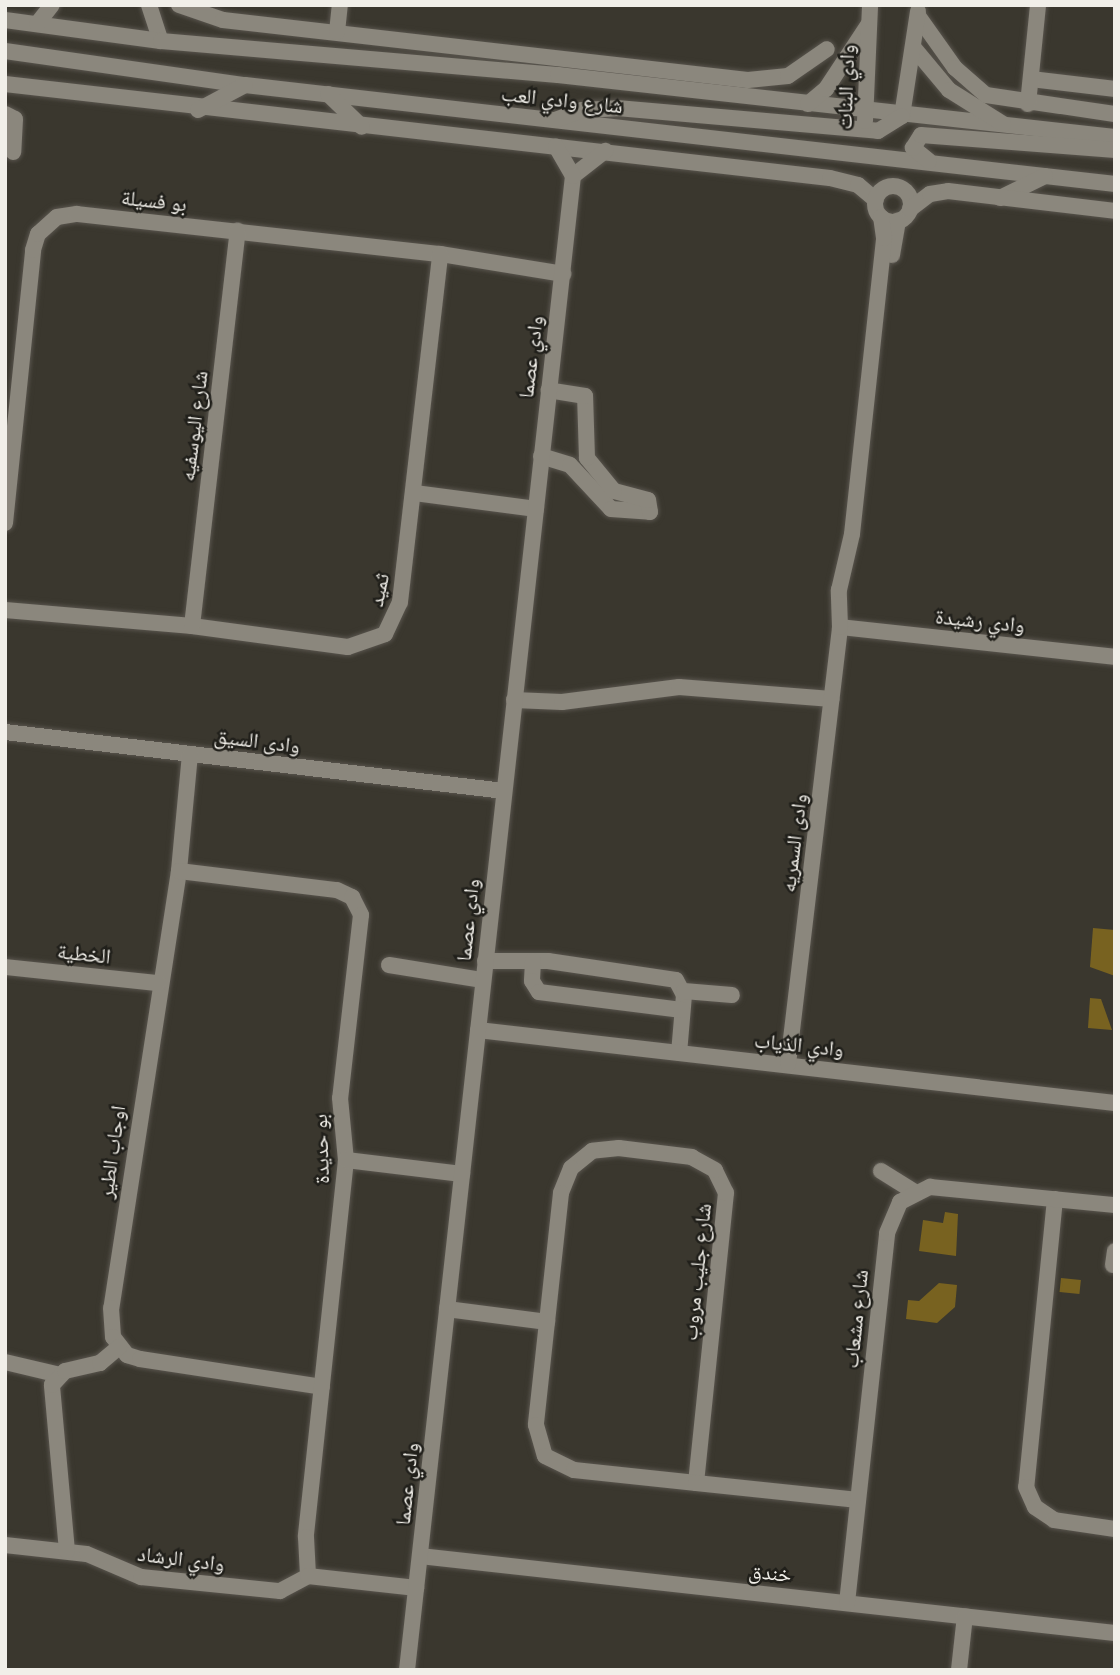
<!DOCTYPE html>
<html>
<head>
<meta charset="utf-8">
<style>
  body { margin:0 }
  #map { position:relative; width:1120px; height:1675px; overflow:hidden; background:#3a372e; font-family:"Roboto Serif","Noto Naskh Arabic",serif }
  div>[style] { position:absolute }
  .building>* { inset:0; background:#786220; transform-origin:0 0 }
  .roads { filter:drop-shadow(0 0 2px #58544d) drop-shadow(0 0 2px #58544d) }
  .minor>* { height:16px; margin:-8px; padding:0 8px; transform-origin:8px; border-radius:8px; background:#8b877d }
  .minor>.ring { margin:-8px; padding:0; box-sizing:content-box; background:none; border:16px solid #8b877d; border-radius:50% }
  span { translate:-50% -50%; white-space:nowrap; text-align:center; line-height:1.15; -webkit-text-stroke:5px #201f1a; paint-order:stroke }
  .street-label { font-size:21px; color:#f1efe9 }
  .frame { position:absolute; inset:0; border:7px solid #f1efe9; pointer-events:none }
</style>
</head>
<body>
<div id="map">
  <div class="building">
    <i style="clip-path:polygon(1093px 928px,1115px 930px,1115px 976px,1090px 967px)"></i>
    <i style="clip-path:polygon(1090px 998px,1101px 999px,1112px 1030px,1088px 1028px)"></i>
    <i style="clip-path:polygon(945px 1212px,958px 1214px,956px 1256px,919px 1251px,923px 1220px,943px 1223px)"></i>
    <i style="left:1061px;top:1278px;width:20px;height:14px;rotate:6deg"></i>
    <i style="clip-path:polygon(939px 1283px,957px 1285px,955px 1307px,937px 1323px,906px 1319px,908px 1300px,919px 1301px)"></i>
  </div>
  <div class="roads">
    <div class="minor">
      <i style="left:149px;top:5px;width:38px;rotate:72deg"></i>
      <i style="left:179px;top:5px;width:46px;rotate:18.8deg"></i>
      <i style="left:223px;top:20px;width:528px;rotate:6.52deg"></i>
      <i style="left:748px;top:80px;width:40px;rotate:-5.7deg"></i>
      <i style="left:788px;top:76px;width:47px;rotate:-34.7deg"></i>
      <i style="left:918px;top:16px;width:64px;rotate:54.6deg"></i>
      <i style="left:955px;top:68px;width:41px;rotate:41.1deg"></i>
      <i style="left:986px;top:95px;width:130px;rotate:8.4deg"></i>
      <i style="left:5px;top:20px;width:157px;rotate:7.7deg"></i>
      <i style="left:161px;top:41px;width:398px;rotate:4.9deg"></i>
      <i style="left:558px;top:75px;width:560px;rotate:6.35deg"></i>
      <i style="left:37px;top:24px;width:24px;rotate:-52deg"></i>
      <i style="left:337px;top:32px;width:27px;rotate:-84deg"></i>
      <i style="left:913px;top:47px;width:56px;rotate:50.1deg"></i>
      <i style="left:949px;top:90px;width:64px;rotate:32.2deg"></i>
      <i style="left:5px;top:51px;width:242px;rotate:8.1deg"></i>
      <i style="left:245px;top:85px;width:876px;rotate:6.49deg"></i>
      <i style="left:1031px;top:79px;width:85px;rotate:6.8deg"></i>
      <i style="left:5px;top:84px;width:830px;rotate:6.5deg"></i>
      <i style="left:830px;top:178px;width:29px;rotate:14deg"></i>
      <i style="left:858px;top:185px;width:23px;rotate:40deg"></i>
      <i style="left:328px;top:94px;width:47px;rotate:44.1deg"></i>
      <i style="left:808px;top:104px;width:23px;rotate:-40deg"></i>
      <i style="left:826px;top:89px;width:77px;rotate:-56.7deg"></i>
      <i style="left:1028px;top:104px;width:100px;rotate:-84.2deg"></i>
      <i style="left:198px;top:110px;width:53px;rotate:-28deg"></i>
      <i style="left:5px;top:114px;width:11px;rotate:27deg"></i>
      <i style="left:15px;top:119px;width:33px;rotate:93deg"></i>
      <i style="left:902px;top:116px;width:106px;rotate:-81.3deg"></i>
      <i style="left:555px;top:120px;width:29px;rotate:-20deg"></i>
      <i style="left:582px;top:110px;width:35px;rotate:-3deg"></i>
      <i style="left:617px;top:108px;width:262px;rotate:5deg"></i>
      <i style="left:878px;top:131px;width:28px;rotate:-32deg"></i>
      <i style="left:865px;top:121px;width:116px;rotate:-87.5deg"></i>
      <i style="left:929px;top:161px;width:21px;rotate:-141deg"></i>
      <i style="left:913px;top:148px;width:15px;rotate:-58deg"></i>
      <i style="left:921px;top:135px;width:195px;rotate:4.4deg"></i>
      <i style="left:573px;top:176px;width:41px;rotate:-38deg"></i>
      <i class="ring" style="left:875px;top:186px;width:20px;height:20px"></i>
      <i style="left:1000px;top:198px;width:50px;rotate:-26.1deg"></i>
      <i style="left:910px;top:209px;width:25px;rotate:-37deg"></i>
      <i style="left:930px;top:194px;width:18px;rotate:-9deg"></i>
      <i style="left:948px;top:191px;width:168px;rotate:6.8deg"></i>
      <i style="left:892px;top:255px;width:35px;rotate:-80deg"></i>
      <i style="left:541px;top:456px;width:30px;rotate:17deg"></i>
      <i style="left:570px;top:465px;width:60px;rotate:47deg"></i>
      <i style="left:611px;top:509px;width:39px;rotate:4deg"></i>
      <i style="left:650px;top:512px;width:12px;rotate:-99deg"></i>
      <i style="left:648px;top:500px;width:35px;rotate:-165deg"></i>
      <i style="left:614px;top:491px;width:43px;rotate:-129.3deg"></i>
      <i style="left:587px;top:458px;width:62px;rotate:-91.8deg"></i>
      <i style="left:585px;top:396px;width:37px;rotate:-171deg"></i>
      <i style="left:415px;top:493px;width:122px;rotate:7.5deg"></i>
      <i style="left:5px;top:523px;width:274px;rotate:-84.1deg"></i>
      <i style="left:33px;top:250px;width:17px;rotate:-73deg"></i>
      <i style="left:38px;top:234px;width:25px;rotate:-42deg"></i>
      <i style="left:57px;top:217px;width:20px;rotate:-9deg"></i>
      <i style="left:77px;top:214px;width:365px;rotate:6.3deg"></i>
      <i style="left:440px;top:254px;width:125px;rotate:9.2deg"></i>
      <i style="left:5px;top:610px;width:188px;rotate:4.9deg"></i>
      <i style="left:192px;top:626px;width:157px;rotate:7.7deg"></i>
      <i style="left:348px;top:647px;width:39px;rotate:-19deg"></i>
      <i style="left:385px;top:634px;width:35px;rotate:-65deg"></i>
      <i style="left:400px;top:602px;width:350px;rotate:-83.4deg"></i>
      <i style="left:192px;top:626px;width:398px;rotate:-83.4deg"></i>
      <i style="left:840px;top:627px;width:277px;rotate:6.2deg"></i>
      <i style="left:514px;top:700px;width:48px;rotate:2.4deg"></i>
      <i style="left:562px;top:702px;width:118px;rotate:-7.3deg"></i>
      <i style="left:679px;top:687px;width:153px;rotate:4.5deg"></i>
      <i style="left:5px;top:732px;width:502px;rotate:6.74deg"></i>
      <i style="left:190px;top:754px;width:118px;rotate:95.4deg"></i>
      <i style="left:179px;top:871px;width:442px;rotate:98.8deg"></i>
      <i style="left:111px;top:1308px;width:29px;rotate:86deg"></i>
      <i style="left:113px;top:1337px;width:23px;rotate:52deg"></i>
      <i style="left:127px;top:1355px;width:14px;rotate:17deg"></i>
      <i style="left:140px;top:1359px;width:184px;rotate:8.7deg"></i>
      <i style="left:179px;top:871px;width:159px;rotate:6.9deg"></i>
      <i style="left:337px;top:890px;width:17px;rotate:25deg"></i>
      <i style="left:352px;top:897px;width:20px;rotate:63deg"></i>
      <i style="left:361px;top:915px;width:184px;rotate:96.5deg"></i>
      <i style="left:340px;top:1098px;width:62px;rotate:84.5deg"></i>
      <i style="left:346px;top:1160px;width:379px;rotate:96.1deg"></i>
      <i style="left:306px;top:1537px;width:39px;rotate:87deg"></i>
      <i style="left:485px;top:961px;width:63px"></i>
      <i style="left:548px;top:961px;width:129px;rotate:8.4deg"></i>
      <i style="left:676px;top:980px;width:17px;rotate:62deg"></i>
      <i style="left:684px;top:995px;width:58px;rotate:94.9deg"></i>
      <i style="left:533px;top:961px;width:20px;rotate:93deg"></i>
      <i style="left:532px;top:981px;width:13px;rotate:58deg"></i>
      <i style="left:539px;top:992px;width:144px;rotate:7.2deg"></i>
      <i style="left:389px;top:965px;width:95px;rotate:9.1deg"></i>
      <i style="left:5px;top:967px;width:154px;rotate:6deg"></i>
      <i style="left:684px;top:991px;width:48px;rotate:4.8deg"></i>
      <i style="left:478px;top:1030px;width:641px;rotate:6.54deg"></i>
      <i style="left:788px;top:1064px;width:440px;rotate:-83.2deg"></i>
      <i style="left:840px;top:627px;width:37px;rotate:-92deg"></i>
      <i style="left:839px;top:590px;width:57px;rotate:-76.9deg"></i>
      <i style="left:852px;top:534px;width:298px;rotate:-83.8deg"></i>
      <i style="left:884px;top:238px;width:21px;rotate:-98deg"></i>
      <i style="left:346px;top:1160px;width:117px;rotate:6.9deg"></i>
      <i style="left:881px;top:1171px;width:39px;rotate:32deg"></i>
      <i style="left:1055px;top:1199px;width:289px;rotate:95.7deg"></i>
      <i style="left:1026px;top:1487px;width:22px;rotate:66deg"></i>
      <i style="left:1035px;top:1507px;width:23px;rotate:34deg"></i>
      <i style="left:1054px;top:1520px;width:62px;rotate:8.4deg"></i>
      <i style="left:1113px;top:1265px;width:14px;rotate:-82deg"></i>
      <i style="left:447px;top:1309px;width:101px;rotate:7.4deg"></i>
      <i style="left:5px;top:1362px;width:57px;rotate:13.3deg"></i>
      <i style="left:696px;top:1483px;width:292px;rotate:-84.1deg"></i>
      <i style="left:726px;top:1193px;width:25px;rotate:-116deg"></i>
      <i style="left:715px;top:1170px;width:26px;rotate:-151deg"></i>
      <i style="left:692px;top:1157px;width:74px;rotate:-173deg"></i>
      <i style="left:619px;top:1148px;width:27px;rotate:174deg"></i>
      <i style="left:592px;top:1151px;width:27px;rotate:141deg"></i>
      <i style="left:571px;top:1168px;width:27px;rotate:112deg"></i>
      <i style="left:561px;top:1193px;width:233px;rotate:96.2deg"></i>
      <i style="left:536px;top:1425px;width:32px;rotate:74deg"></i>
      <i style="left:545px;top:1456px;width:32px;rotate:26deg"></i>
      <i style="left:574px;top:1470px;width:123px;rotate:6.1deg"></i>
      <i style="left:696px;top:1483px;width:163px;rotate:6deg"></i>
      <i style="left:5px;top:1545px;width:82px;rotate:6.3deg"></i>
      <i style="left:87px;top:1554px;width:59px;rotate:23.1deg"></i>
      <i style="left:141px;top:1577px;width:140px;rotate:5.8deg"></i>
      <i style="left:280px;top:1591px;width:32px;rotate:-28deg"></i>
      <i style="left:67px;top:1551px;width:167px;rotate:-95.2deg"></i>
      <i style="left:52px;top:1385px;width:19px;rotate:-47deg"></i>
      <i style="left:65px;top:1371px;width:36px;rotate:-13deg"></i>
      <i style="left:100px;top:1363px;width:25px;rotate:-40deg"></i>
      <i style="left:420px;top:1556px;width:699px;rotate:6.32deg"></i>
      <i style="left:308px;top:1576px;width:109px;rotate:6.3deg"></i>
      <i style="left:847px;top:1603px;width:372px;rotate:-83.8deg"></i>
      <i style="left:887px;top:1233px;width:34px;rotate:-67deg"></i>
      <i style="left:900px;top:1202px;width:34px;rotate:-27deg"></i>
      <i style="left:930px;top:1187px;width:186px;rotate:5.6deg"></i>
      <i style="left:407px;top:1670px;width:1503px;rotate:-83.66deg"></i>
      <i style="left:573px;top:176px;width:34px;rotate:-120deg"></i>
      <i style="left:959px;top:1670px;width:54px;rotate:-83.7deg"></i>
    </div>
  </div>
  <div class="street-label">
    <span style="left:846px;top:87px;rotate:-88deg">وادي البنات</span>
    <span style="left:562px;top:100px;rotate:6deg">شارع وادي العب</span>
    <span style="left:154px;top:201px;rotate:6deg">بو فسيلة</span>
    <span style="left:531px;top:357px;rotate:-83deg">وادي عصما</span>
    <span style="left:194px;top:426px;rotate:-83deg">شارع اليوسفيه</span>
    <span style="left:379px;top:590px;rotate:-78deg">ثميد</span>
    <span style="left:980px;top:621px;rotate:6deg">وادي رشيدة</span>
    <span style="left:257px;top:741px;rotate:7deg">وادى السيق</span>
    <span style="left:794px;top:843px;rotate:-83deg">وادى السمريه</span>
    <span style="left:468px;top:920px;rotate:-84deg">وادي عصما</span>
    <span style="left:84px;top:954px;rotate:6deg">الخطية</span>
    <span style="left:799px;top:1045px;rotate:6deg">وادي الذياب</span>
    <span style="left:321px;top:1149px;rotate:-92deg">بو حديدة</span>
    <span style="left:112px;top:1152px;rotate:-82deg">اوجاب الطير</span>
    <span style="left:697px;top:1272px;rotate:-84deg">شارع جليب مروب</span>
    <span style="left:856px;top:1319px;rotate:-84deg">شارع مشعاب</span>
    <span style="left:407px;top:1484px;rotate:-84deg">وادي عصما</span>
    <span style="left:181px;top:1559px;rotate:7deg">وادي الرشاد</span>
    <span style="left:770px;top:1573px;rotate:6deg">خندق</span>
  </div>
  <div class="frame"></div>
</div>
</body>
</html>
